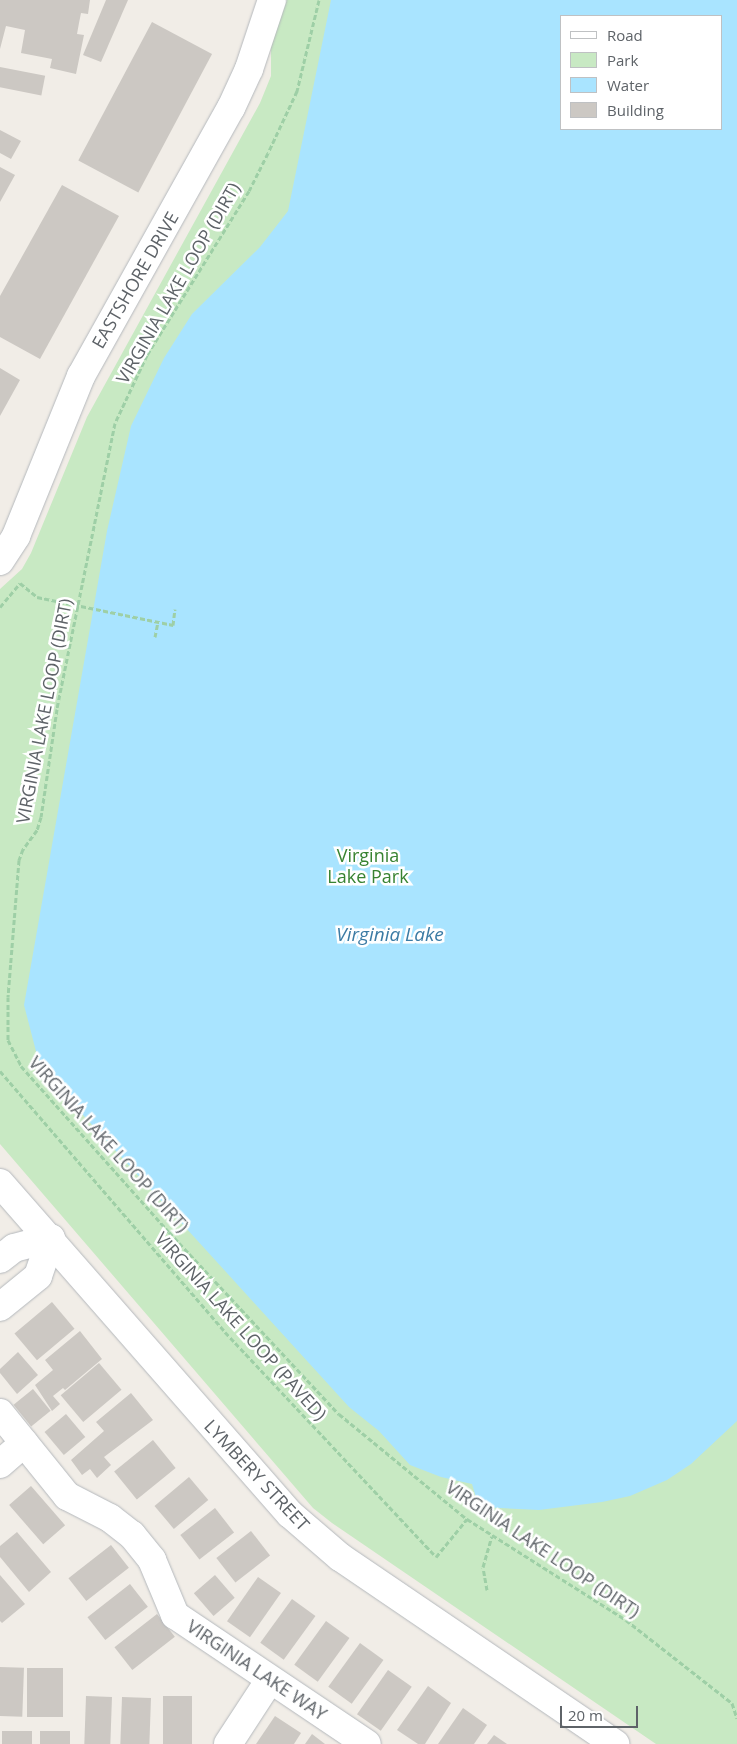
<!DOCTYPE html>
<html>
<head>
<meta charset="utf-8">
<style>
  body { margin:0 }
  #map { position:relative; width:737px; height:1744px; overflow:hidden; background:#f1ede7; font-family:"Open Sans",sans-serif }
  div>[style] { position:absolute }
  .green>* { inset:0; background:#c8e9c3 }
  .water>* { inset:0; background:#a9e4ff }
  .building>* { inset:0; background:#ccc8c3; transform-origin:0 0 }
  .path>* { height:3px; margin-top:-1.5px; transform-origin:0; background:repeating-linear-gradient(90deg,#9ecfa6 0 5px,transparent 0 7.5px) }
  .roads { filter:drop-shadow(0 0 1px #b4b8bc) drop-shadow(0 0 1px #b4b8bc) }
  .minor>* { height:28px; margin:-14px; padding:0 14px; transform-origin:14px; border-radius:14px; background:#fff }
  span { translate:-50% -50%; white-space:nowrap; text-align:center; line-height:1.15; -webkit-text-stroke:5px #fff; paint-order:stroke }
  .street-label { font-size:18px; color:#5e6368 }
  .park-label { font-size:18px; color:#388331 }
  .water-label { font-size:19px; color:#3b7ba4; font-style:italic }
  .legend { position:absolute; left:560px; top:15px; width:162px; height:115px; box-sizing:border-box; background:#fff; border:1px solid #bfc1c3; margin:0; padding:6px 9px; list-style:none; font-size:15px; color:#5e6368 }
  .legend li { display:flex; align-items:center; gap:10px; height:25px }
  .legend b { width:25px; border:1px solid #bfc1c3 }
  .scale { position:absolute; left:560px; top:1706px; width:78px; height:22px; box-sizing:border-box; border:2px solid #5e6368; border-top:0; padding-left:6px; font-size:15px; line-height:18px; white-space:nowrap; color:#5e6368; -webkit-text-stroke:4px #fff; paint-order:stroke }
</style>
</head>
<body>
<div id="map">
  <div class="green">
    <i style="clip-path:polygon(evenodd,284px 0,737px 0,737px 1744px,656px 1744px,332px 1523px,313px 1508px,0 1144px,0 589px,22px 569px,31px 553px,87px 417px,260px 103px,271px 76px,271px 46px,284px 0,561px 16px,721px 16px,721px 129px,561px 129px,561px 16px)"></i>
  </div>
  <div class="water">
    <i style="clip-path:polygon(evenodd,331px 0,737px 0,737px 1421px,691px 1464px,667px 1480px,630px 1496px,602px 1502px,539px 1510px,479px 1507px,472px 1484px,441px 1477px,410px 1465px,379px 1431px,349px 1407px,63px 1093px,38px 1059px,24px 1005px,107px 531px,131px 426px,164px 358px,192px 314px,260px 247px,288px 211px,331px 0,561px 16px,721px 16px,721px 129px,561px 129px,561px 16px)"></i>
  </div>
  <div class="building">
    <i style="clip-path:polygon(0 0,90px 0,88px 14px,81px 13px,79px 23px,77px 34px,84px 35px,76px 74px,50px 68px,52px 59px,21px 53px,25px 30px,6px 26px,0 49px)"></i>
    <i style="clip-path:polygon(106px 0,128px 0,101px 62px,83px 55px)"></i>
    <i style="left:152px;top:22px;width:68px;height:157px;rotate:28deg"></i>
    <i style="left:0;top:67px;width:46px;height:20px;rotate:11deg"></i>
    <i style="clip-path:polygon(0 130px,21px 141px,11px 159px,0 153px)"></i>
    <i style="clip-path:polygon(0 167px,15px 175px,0 202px)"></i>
    <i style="clip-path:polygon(62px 185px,119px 216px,40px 359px,0 337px,0 296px)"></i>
    <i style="clip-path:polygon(0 368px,20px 380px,0 416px)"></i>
    <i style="left:52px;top:1302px;width:35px;height:49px;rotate:50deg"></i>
    <i style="clip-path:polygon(80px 1331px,102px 1359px,65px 1390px,63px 1388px,53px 1396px,60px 1404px,52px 1411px,35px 1385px,53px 1370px,45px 1360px)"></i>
    <i style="clip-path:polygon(18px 1352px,38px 1375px,17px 1394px,0 1373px,0 1369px)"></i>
    <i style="left:99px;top:1363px;width:35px;height:50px;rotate:50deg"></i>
    <i style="left:33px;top:1389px;width:28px;height:25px;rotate:51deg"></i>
    <i style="clip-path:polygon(131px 1393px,153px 1420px,104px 1457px,111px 1465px,97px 1478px,90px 1469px,82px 1475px,71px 1460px,104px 1431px,96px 1422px)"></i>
    <i style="left:66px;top:1414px;width:30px;height:28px;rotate:50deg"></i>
    <i style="left:153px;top:1440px;width:36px;height:50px;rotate:51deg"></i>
    <i style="left:189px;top:1477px;width:30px;height:45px;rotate:50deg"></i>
    <i style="left:31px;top:1486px;width:52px;height:29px;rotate:49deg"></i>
    <i style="left:215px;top:1508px;width:31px;height:44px;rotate:52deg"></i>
    <i style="left:251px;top:1531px;width:31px;height:44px;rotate:52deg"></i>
    <i style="clip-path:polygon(17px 1532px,51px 1572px,29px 1592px,0 1557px,0 1546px)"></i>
    <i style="left:111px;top:1545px;width:29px;height:54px;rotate:52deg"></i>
    <i style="clip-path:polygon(0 1575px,25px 1604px,2px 1623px,0 1621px)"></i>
    <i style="left:215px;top:1575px;width:30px;height:28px;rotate:49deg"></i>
    <i style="left:258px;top:1577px;width:28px;height:54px;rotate:35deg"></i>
    <i style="left:130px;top:1584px;width:29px;height:54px;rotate:52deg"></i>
    <i style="left:292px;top:1599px;width:29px;height:54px;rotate:36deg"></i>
    <i style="left:157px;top:1614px;width:29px;height:54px;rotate:52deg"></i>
    <i style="left:326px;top:1621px;width:29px;height:54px;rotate:36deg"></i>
    <i style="left:360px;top:1643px;width:29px;height:54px;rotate:36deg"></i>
    <i style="left:0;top:1667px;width:24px;height:49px;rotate:2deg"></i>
    <i style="left:27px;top:1668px;width:36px;height:49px"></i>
    <i style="left:388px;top:1670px;width:29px;height:54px;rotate:35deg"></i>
    <i style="clip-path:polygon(428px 1686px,451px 1703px,425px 1744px,418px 1744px,397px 1730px)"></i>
    <i style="left:86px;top:1696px;width:26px;height:48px;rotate:2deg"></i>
    <i style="left:163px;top:1696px;width:29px;height:48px"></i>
    <i style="left:122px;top:1697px;width:29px;height:47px;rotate:2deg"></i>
    <i style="clip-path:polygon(463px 1708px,487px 1725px,474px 1744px,438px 1744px)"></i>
    <i style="clip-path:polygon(275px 1716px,301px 1733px,294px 1744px,256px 1744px)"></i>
    <i style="left:2px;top:1731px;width:30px;height:13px"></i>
    <i style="left:40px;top:1731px;width:30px;height:13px"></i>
    <i style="clip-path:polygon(312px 1734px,325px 1744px,305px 1744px)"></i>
    <i style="clip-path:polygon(494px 1735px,507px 1744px,487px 1744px)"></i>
  </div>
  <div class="path">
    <i style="left:319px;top:0;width:94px;rotate:103.6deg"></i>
    <i style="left:297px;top:91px;width:68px;rotate:115.1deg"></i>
    <i style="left:268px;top:153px;width:42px;rotate:116.6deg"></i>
    <i style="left:249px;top:191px;width:193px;rotate:121.9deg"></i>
    <i style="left:147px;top:355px;width:75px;rotate:115.2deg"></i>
    <i style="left:115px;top:423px;width:292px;rotate:101.5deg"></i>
    <i style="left:57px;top:709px;width:109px;rotate:98.4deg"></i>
    <i style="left:41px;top:817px;width:14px;rotate:107deg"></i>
    <i style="left:37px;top:830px;width:24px;rotate:126deg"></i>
    <i style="left:23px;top:849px;width:12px;rotate:110deg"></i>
    <i style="left:19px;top:860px;width:137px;rotate:94.6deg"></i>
    <i style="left:8px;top:997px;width:43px;rotate:90deg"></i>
    <i style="left:8px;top:1040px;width:29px;rotate:63deg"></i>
    <i style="left:21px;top:1066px;width:222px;rotate:48.3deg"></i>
    <i style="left:169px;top:1232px;width:249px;rotate:47deg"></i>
    <i style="left:339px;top:1414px;width:166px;rotate:39.4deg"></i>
    <i style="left:467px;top:1519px;width:188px;rotate:32.4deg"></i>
    <i style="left:626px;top:1620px;width:135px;rotate:38.1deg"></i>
    <i style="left:732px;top:1703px;width:16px;rotate:72deg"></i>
    <i style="left:0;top:607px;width:31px;rotate:-50deg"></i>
    <i style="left:20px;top:583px;width:22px;rotate:39deg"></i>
    <i style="left:37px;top:597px;width:139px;rotate:11.6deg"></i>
    <i style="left:173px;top:625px;width:16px;rotate:-83deg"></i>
    <i style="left:155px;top:637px;width:15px;rotate:-79deg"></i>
    <i style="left:0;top:1071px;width:345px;rotate:49.2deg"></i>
    <i style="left:225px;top:1332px;width:308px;rotate:46.8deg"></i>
    <i style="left:436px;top:1557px;width:49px;rotate:-50.8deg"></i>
    <i style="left:487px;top:1590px;width:23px;rotate:-100deg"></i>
    <i style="left:483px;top:1567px;width:32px;rotate:-74deg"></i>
  </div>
  <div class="roads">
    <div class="minor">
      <i style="left:0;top:561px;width:30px;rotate:-57deg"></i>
      <i style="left:16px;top:536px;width:173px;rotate:-67.9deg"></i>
      <i style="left:81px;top:376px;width:307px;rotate:-60.8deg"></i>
      <i style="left:231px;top:108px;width:43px;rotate:-65.2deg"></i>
      <i style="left:249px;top:69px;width:73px;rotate:-71.6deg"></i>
      <i style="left:0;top:1183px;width:440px;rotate:48.8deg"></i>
      <i style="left:290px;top:1514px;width:66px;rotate:40.7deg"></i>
      <i style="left:340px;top:1557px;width:333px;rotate:34.2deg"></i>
      <i style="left:0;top:1259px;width:18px;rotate:-38deg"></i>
      <i style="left:14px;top:1248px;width:38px;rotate:-15deg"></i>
      <i style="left:0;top:1307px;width:49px;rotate:-39.2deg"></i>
      <i style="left:38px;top:1276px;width:40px;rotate:-71.1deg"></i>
      <i style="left:0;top:1413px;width:107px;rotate:51.1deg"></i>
      <i style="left:67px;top:1496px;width:48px;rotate:27.1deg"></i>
      <i style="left:110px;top:1518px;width:28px;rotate:38deg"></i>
      <i style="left:132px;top:1535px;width:32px;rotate:51deg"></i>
      <i style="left:152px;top:1560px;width:60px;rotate:67.3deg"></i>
      <i style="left:175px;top:1615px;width:231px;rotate:33.9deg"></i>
      <i style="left:0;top:1464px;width:32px;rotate:-41deg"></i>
      <i style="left:228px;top:1744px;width:75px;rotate:-56.9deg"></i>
    </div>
  </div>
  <div class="street-label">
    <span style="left:135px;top:280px;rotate:-60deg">EASTSHORE DRIVE</span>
    <span style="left:178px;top:283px;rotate:-60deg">VIRGINIA LAKE LOOP (DIRT)</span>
    <span style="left:44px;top:711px;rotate:-79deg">VIRGINIA LAKE LOOP (DIRT)</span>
    <span style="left:109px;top:1144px;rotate:48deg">VIRGINIA LAKE LOOP (DIRT)</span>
    <span style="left:241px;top:1326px;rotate:48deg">VIRGINIA LAKE LOOP (PAVED)</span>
    <span style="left:257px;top:1475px;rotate:47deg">LYMBERY STREET</span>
    <span style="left:543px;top:1549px;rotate:34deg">VIRGINIA LAKE LOOP (DIRT)</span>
    <span style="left:257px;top:1670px;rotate:34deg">VIRGINIA LAKE WAY</span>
  </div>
  <div class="park-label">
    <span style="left:368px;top:866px">Virginia<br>Lake Park</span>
  </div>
  <div class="water-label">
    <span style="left:390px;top:935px">Virginia Lake</span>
  </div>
  <ul class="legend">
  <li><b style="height:6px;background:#fff"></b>Road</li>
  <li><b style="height:14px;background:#c8e9c3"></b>Park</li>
  <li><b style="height:14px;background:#a9e4ff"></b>Water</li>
  <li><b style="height:14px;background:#ccc8c3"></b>Building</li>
  </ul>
  <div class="scale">20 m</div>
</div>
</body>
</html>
